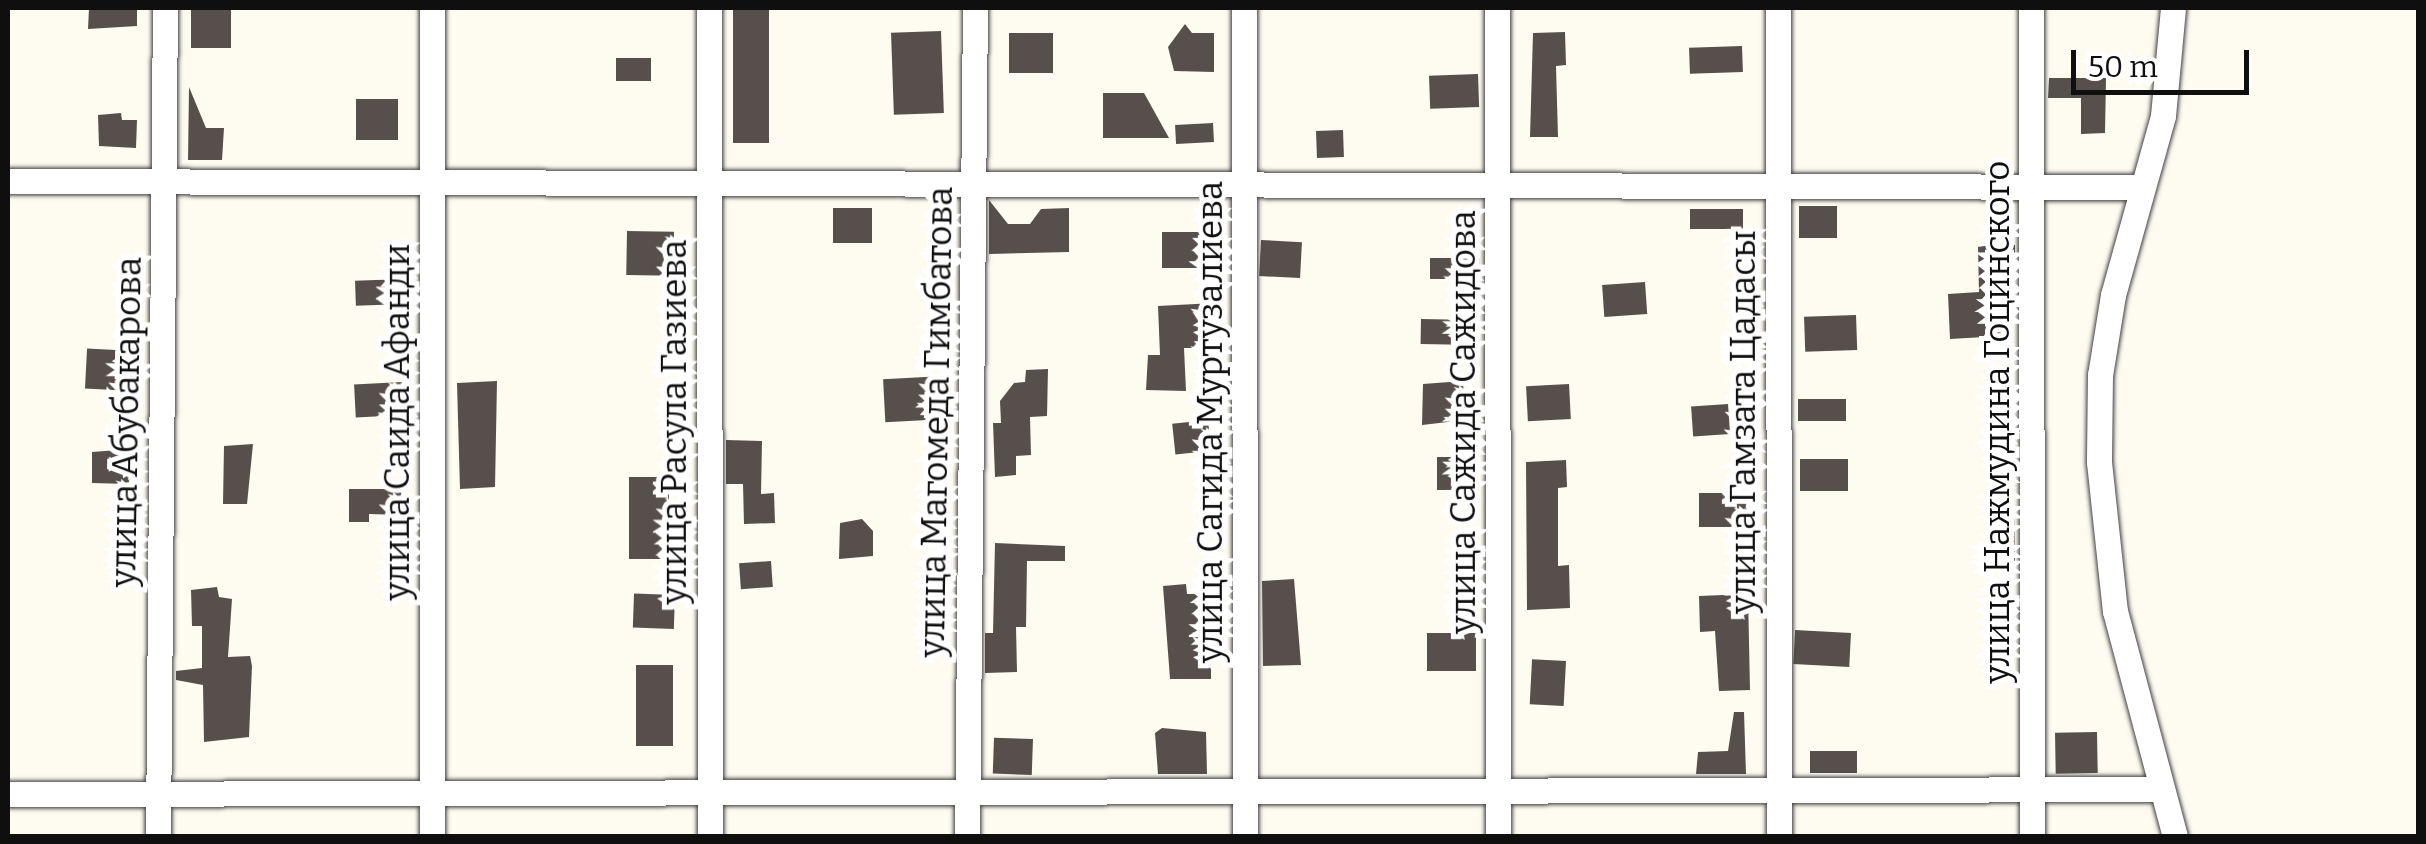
<!DOCTYPE html>
<html>
<head>
<meta charset="utf-8">
<style>
  body { margin:0 }
  #map { position:relative; width:2426px; height:844px; overflow:hidden; background:#fefbf1; font-family:Bitter,serif }
  div>[style] { position:absolute }
  .building>* { inset:0; background:#574f4c; transform-origin:0 0 }
  .roads { filter:drop-shadow(0 0 2px #424242) drop-shadow(0 0 2px #424242) }
  .minor>* { height:25px; margin:-12.5px; padding:0 12.5px; transform-origin:12.5px; border-radius:12.5px; background:#fff }
  span { translate:-50% -50%; white-space:nowrap; text-align:center; line-height:1.15; -webkit-text-stroke:10px #fff; paint-order:stroke }
  .street-label { font-size:35px; color:#0f0f0f }
  .frame { position:absolute; inset:0; border:10px solid #0f0f0f; pointer-events:none }
  .scale { position:absolute; left:2071px; top:50px; width:178px; height:45px; box-sizing:border-box; border:5px solid #0f0f0f; border-top:0; padding-left:12px; font-size:30px; line-height:35px; white-space:nowrap; color:#0f0f0f; -webkit-text-stroke:8px #fff; paint-order:stroke }
</style>
</head>
<body>
<div id="map">
  <div class="building">
    <i style="clip-path:polygon(89px 8px,137px 8px,137px 26px,88px 29px)"></i>
    <i style="left:191px;top:8px;width:40px;height:40px"></i>
    <i style="left:733px;top:8px;width:36px;height:135px"></i>
    <i style="clip-path:polygon(1185px 24px,1192px 33px,1214px 33px,1214px 72px,1174px 71px,1168px 47px)"></i>
    <i style="left:941px;top:31px;width:82px;height:50px;rotate:88deg"></i>
    <i style="clip-path:polygon(1565px 32px,1566px 65px,1556px 66px,1558px 137px,1530px 137px,1533px 33px)"></i>
    <i style="left:1053px;top:33px;width:40px;height:44px;rotate:90deg"></i>
    <i style="left:1742px;top:46px;width:26px;height:53px;rotate:88deg"></i>
    <i style="left:616px;top:58px;width:35px;height:23px"></i>
    <i style="left:1478px;top:74px;width:33px;height:49px;rotate:88deg"></i>
    <i style="clip-path:polygon(2049px 78px,2106px 78px,2105px 133px,2081px 134px,2081px 98px,2048px 98px)"></i>
    <i style="clip-path:polygon(189px 87px,206px 128px,224px 128px,222px 160px,188px 160px)"></i>
    <i style="clip-path:polygon(1103px 93px,1144px 93px,1169px 138px,1103px 138px)"></i>
    <i style="left:398px;top:99px;width:41px;height:42px;rotate:90deg"></i>
    <i style="clip-path:polygon(121px 113px,122px 120px,137px 120px,136px 148px,99px 146px,98px 115px)"></i>
    <i style="left:1213px;top:123px;width:19px;height:38px;rotate:87deg"></i>
    <i style="left:1343px;top:130px;width:27px;height:27px;rotate:88deg"></i>
    <i style="clip-path:polygon(989px 200px,1008px 224px,1030px 224px,1041px 209px,1069px 208px,1069px 252px,989px 254px)"></i>
    <i style="left:1799px;top:206px;width:38px;height:32px"></i>
    <i style="left:872px;top:208px;width:35px;height:39px;rotate:90deg"></i>
    <i style="left:1690px;top:209px;width:53px;height:20px"></i>
    <i style="left:627px;top:231px;width:47px;height:44px;rotate:1deg"></i>
    <i style="left:1162px;top:232px;width:38px;height:36px"></i>
    <i style="left:1261px;top:240px;width:41px;height:36px;rotate:3deg"></i>
    <i style="clip-path:polygon(2015px 245px,2015px 277px,1998px 278px,2001px 336px,1950px 339px,1948px 294px,1979px 292px,1978px 246px)"></i>
    <i style="left:1430px;top:258px;width:50px;height:21px"></i>
    <i style="left:403px;top:279px;width:25px;height:48px;rotate:88deg"></i>
    <i style="left:1645px;top:282px;width:32px;height:43px;rotate:86deg"></i>
    <i style="clip-path:polygon(1214px 303px,1215px 348px,1184px 348px,1186px 391px,1146px 390px,1148px 355px,1160px 355px,1158px 306px)"></i>
    <i style="left:1856px;top:315px;width:35px;height:52px;rotate:88deg"></i>
    <i style="left:1421px;top:319px;width:41px;height:25px;rotate:1deg"></i>
    <i style="left:135px;top:351px;width:40px;height:48px;rotate:93deg"></i>
    <i style="clip-path:polygon(1048px 369px,1047px 416px,1030px 417px,1031px 455px,1016px 456px,1016px 475px,995px 477px,993px 423px,1001px 423px,1000px 401px,1014px 383px,1025px 382px,1026px 370px)"></i>
    <i style="left:944px;top:376px;width:43px;height:61px;rotate:87deg"></i>
    <i style="clip-path:polygon(497px 381px,495px 487px,460px 489px,457px 383px)"></i>
    <i style="clip-path:polygon(1463px 381px,1465px 420px,1422px 425px,1423px 384px)"></i>
    <i style="left:402px;top:382px;width:33px;height:48px;rotate:87deg"></i>
    <i style="left:1569px;top:384px;width:35px;height:43px;rotate:87deg"></i>
    <i style="left:1846px;top:399px;width:22px;height:48px;rotate:90deg"></i>
    <i style="left:1728px;top:404px;width:30px;height:37px;rotate:86deg"></i>
    <i style="left:1208px;top:420px;width:31px;height:36px;rotate:84deg"></i>
    <i style="clip-path:polygon(726px 440px,762px 441px,761px 494px,774px 493px,775px 523px,744px 524px,743px 484px,726px 484px)"></i>
    <i style="clip-path:polygon(253px 444px,247px 504px,223px 504px,224px 446px)"></i>
    <i style="clip-path:polygon(131px 449px,129px 484px,92px 483px,92px 452px)"></i>
    <i style="left:1475px;top:457px;width:33px;height:38px;rotate:90deg"></i>
    <i style="left:1848px;top:459px;width:32px;height:48px;rotate:90deg"></i>
    <i style="clip-path:polygon(1566px 460px,1567px 487px,1558px 488px,1558px 566px,1569px 565px,1570px 608px,1527px 610px,1526px 462px)"></i>
    <i style="left:670px;top:477px;width:82px;height:41px;rotate:90deg"></i>
    <i style="clip-path:polygon(349px 489px,401px 489px,402px 515px,369px 514px,369px 522px,349px 522px)"></i>
    <i style="left:1699px;top:493px;width:48px;height:34px"></i>
    <i style="left:2014px;top:511px;width:52px;height:25px;rotate:89deg"></i>
    <i style="clip-path:polygon(862px 519px,873px 531px,873px 556px,839px 559px,840px 523px)"></i>
    <i style="clip-path:polygon(995px 543px,1065px 546px,1065px 561px,1027px 561px,1026px 627px,1016px 627px,1017px 672px,985px 673px,985px 633px,993px 633px)"></i>
    <i style="left:771px;top:561px;width:26px;height:32px;rotate:86deg"></i>
    <i style="clip-path:polygon(1294px 579px,1301px 665px,1263px 666px,1262px 581px)"></i>
    <i style="clip-path:polygon(1186px 584px,1187px 594px,1200px 594px,1201px 633px,1211px 633px,1211px 679px,1170px 679px,1163px 586px)"></i>
    <i style="clip-path:polygon(217px 587px,219px 597px,232px 599px,228px 657px,250px 656px,252px 666px,249px 737px,204px 742px,203px 685px,176px 680px,176px 671px,202px 668px,202px 626px,192px 626px,191px 590px)"></i>
    <i style="clip-path:polygon(1748px 594px,1750px 690px,1719px 691px,1715px 631px,1700px 632px,1699px 596px)"></i>
    <i style="left:675px;top:595px;width:34px;height:41px;rotate:92deg"></i>
    <i style="left:1427px;top:633px;width:49px;height:38px"></i>
    <i style="left:1851px;top:633px;width:34px;height:56px;rotate:93deg"></i>
    <i style="left:1566px;top:661px;width:45px;height:34px;rotate:93deg"></i>
    <i style="left:636px;top:665px;width:37px;height:81px"></i>
    <i style="clip-path:polygon(1734px 712px,1744px 712px,1746px 774px,1696px 774px,1698px 752px,1728px 751px)"></i>
    <i style="clip-path:polygon(1162px 728px,1206px 732px,1207px 774px,1158px 774px,1155px 733px)"></i>
    <i style="left:2097px;top:732px;width:41px;height:42px;rotate:89deg"></i>
    <i style="left:1033px;top:739px;width:36px;height:39px;rotate:92deg"></i>
    <i style="left:1857px;top:751px;width:22px;height:47px;rotate:90deg"></i>
  </div>
  <div class="roads">
    <div class="minor">
      <i style="left:432px;top:8px;width:828px;rotate:90deg"></i>
      <i style="left:709px;top:8px;width:828px;rotate:89.93deg"></i>
      <i style="left:1244px;top:8px;width:828px;rotate:89.93deg"></i>
      <i style="left:1497px;top:8px;width:828px;rotate:89.93deg"></i>
      <i style="left:1778px;top:8px;width:828px;rotate:89.93deg"></i>
      <i style="left:2031px;top:8px;width:828px;rotate:89.93deg"></i>
      <i style="left:2173px;top:8px;width:108px;rotate:95.3deg"></i>
      <i style="left:2163px;top:116px;width:186px;rotate:105.6deg"></i>
      <i style="left:2113px;top:295px;width:81px;rotate:99.2deg"></i>
      <i style="left:2100px;top:375px;width:87px;rotate:90.7deg"></i>
      <i style="left:2099px;top:462px;width:150px;rotate:83.9deg"></i>
      <i style="left:2115px;top:611px;width:233px;rotate:75.1deg"></i>
      <i style="left:8px;top:181px;width:2132px;rotate:0.16deg"></i>
      <i style="left:8px;top:794px;width:2153px;rotate:-0.13deg"></i>
      <i style="left:158px;top:836px;width:828px;rotate:-89.52deg"></i>
      <i style="left:967px;top:836px;width:828px;rotate:-89.45deg"></i>
    </div>
  </div>
  <div class="street-label">
    <span style="left:126px;top:422px;rotate:-89deg">улица Абубакарова</span>
    <span style="left:397px;top:422px;rotate:-90deg">улица Саида Афанди</span>
    <span style="left:674px;top:422px;rotate:-90deg">улица Расула Газиева</span>
    <span style="left:936px;top:422px;rotate:-89deg">улица Магомеда Гимбатова</span>
    <span style="left:1210px;top:422px;rotate:-90deg">улица Сагида Муртузалиева</span>
    <span style="left:1463px;top:422px;rotate:-90deg">улица Сажида Сажидова</span>
    <span style="left:1743px;top:422px;rotate:-90deg">улица Гамзата Цадасы</span>
    <span style="left:1997px;top:422px;rotate:-90deg">улица Нажмудина Гоцинского</span>
  </div>
  <div class="frame"></div>
  <div class="scale">50 m</div>
</div>
</body>
</html>
